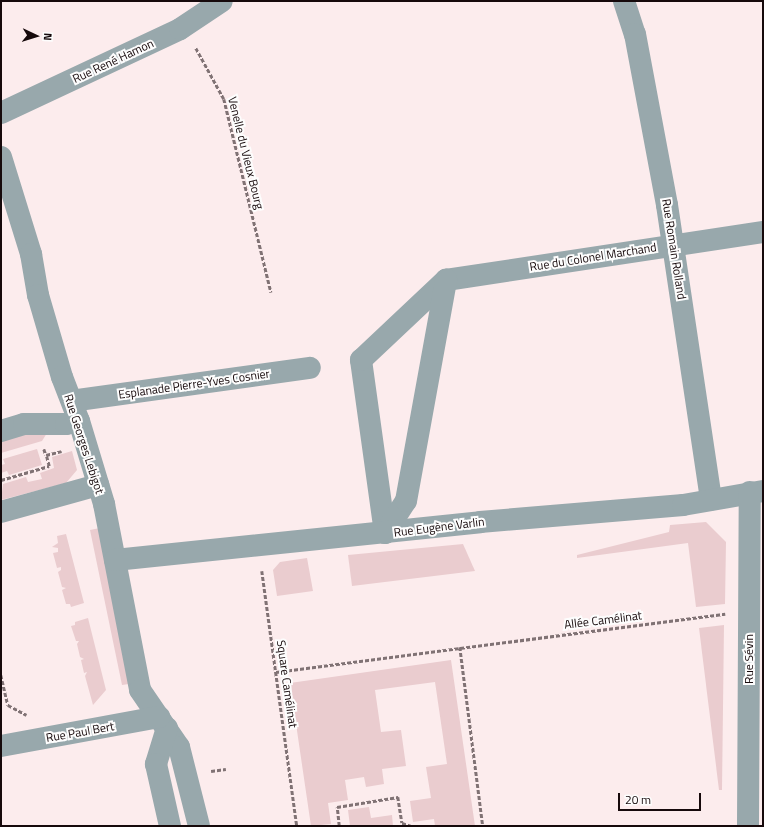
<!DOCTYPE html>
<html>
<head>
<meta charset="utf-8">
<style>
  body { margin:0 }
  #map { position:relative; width:764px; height:827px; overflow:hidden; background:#fceced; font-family:"Titillium Web",sans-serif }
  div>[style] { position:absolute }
  .green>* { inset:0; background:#eacccf }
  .path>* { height:2.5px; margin-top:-1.25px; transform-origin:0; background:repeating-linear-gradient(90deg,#807274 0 4px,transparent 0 6px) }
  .minor>* { height:22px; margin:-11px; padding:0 11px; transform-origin:11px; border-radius:11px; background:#98a8ac }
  span { translate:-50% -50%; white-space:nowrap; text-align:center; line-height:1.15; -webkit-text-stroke:4px #fdfdfd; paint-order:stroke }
  .street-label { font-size:12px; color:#16090b }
  .frame { position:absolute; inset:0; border:2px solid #16090b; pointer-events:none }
  .north { position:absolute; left:16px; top:16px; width:40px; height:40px; -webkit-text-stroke:3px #fdfdfd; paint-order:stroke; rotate:94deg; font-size:11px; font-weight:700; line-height:16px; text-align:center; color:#16090b }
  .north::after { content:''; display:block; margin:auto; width:14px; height:18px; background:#16090b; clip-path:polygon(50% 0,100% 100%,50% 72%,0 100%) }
  .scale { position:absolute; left:618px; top:793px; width:83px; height:18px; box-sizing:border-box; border:2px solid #16090b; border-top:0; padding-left:5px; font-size:12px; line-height:14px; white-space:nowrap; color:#16090b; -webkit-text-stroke:3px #fdfdfd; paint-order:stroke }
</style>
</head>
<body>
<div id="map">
  <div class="green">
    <i style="clip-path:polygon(21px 433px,47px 433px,42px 441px,1px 453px,1px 439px)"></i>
    <i style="clip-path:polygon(37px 449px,42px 465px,9px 475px,7px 471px,1px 473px,1px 465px,5px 464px,3px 459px)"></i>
    <i style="clip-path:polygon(72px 451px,77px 470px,66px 483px,1px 500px,3px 484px,26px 477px,28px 482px,42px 479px,40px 473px,54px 468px,52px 457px)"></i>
    <i style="clip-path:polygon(706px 522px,726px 542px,725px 604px,696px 607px,688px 543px,577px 558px,577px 555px,669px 532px,670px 525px)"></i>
    <i style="clip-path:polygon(100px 528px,129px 684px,122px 685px,90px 530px)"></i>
    <i style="clip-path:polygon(66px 534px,84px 603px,71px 607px,70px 604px,66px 604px,62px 590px,66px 588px,62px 587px,58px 572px,61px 570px,61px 567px,57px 568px,53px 553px,58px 552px,58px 548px,52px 547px,58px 543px,57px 536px)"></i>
    <i style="clip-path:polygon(463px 544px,475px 571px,352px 586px,348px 555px)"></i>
    <i style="clip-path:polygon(307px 558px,313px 591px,277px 596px,273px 570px,280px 562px)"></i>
    <i style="clip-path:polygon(88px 618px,106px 690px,93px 705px,85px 676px,87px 672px,84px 673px,81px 660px,84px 659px,80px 657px,77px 644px,79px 641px,76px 641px,71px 626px,75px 625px,75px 622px)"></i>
    <i style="clip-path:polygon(724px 625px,722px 790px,719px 790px,699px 628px)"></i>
    <i style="clip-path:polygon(451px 660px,475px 826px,435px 826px,434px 819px,413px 822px,410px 801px,431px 798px,426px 767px,447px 764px,435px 682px,375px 690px,381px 732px,401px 730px,406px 766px,382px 769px,384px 784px,366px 787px,364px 777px,345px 780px,348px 800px,328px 803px,331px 824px,311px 826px,290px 683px)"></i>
    <i style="clip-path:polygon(369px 807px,371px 818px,392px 815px,393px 826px,350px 826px,348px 810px)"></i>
  </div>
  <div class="path">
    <i style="left:196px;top:48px;width:58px;rotate:61.2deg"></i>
    <i style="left:224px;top:99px;width:199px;rotate:76.3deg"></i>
    <i style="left:44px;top:449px;width:6px;rotate:72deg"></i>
    <i style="left:46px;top:455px;width:16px;rotate:-14deg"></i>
    <i style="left:1px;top:480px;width:50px;rotate:-16.3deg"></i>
    <i style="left:49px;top:466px;width:11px;rotate:-105deg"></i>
    <i style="left:262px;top:571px;width:257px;rotate:82.2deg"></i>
    <i style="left:460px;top:647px;width:180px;rotate:82.7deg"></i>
    <i style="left:276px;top:672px;width:453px;rotate:-7.4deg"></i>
    <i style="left:1px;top:675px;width:31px;rotate:77deg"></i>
    <i style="left:8px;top:705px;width:21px;rotate:28deg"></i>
    <i style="left:211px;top:771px;width:15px;rotate:-8deg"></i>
    <i style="left:339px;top:826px;width:19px;rotate:-96deg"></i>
    <i style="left:337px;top:807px;width:62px;rotate:-9.3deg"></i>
    <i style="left:398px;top:797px;width:26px;rotate:81deg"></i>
    <i style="left:402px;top:823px;width:9px;rotate:18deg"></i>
  </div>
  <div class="minor">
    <i style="left:624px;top:1px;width:35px;rotate:72deg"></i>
    <i style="left:635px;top:34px;width:174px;rotate:79.4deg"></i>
    <i style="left:667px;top:205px;width:298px;rotate:81.5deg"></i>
    <i style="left:1px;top:113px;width:198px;rotate:-25.1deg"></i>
    <i style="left:180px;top:29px;width:50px;rotate:-33.7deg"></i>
    <i style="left:1px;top:157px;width:102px;rotate:72.8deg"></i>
    <i style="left:31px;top:254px;width:42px;rotate:80.3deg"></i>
    <i style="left:38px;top:295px;width:85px;rotate:73.7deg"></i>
    <i style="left:62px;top:377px;width:47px;rotate:68.9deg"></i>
    <i style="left:79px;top:421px;width:87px;rotate:73.2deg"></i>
    <i style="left:104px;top:504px;width:189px;rotate:79deg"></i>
    <i style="left:140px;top:690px;width:69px;rotate:55.6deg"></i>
    <i style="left:179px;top:747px;width:81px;rotate:75.8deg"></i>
    <i style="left:446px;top:280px;width:321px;rotate:-8.6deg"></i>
    <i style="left:78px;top:400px;width:234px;rotate:-7.9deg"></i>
    <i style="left:1px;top:431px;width:24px;rotate:-17deg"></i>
    <i style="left:24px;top:424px;width:42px"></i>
    <i style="left:66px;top:424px;width:13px;rotate:-13deg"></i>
    <i style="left:1px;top:512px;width:101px;rotate:-15.6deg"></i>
    <i style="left:385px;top:533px;width:175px;rotate:-97.9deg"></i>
    <i style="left:361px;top:360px;width:117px;rotate:-43.3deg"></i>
    <i style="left:385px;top:533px;width:38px;rotate:-57deg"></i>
    <i style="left:406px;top:501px;width:225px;rotate:-79.7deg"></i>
    <i style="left:115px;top:560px;width:367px;rotate:-5.9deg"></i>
    <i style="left:480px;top:522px;width:204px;rotate:-4.8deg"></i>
    <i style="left:683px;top:505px;width:81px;rotate:-9.9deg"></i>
    <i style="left:167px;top:728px;width:38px;rotate:107deg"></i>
    <i style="left:156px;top:764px;width:64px;rotate:77.3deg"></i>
    <i style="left:1px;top:746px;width:161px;rotate:-10.4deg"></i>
    <i style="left:748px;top:826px;width:334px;rotate:-89.7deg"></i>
  </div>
  <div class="street-label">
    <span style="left:113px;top:61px;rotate:-25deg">Rue René Hamon</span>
    <span style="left:246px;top:153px;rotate:76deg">Venelle du Vieux Bourg</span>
    <span style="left:674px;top:249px;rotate:81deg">Rue Romain Rolland</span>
    <span style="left:593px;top:257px;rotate:-9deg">Rue du Colonel Marchand</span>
    <span style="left:194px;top:384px;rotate:-8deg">Esplanade Pierre-Yves Cosnier</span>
    <span style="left:84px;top:444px;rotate:72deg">Rue Georges Lebigot</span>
    <span style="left:439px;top:527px;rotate:-7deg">Rue Eugène Varlin</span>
    <span style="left:603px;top:620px;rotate:-7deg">Allée Camélinat</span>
    <span style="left:749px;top:659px;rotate:-90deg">Rue Sévin</span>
    <span style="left:287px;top:684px;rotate:82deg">Square Camélinat</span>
    <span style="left:80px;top:732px;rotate:-10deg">Rue Paul Bert</span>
  </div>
  <div class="frame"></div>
  <div class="north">N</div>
  <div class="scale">20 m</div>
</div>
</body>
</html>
